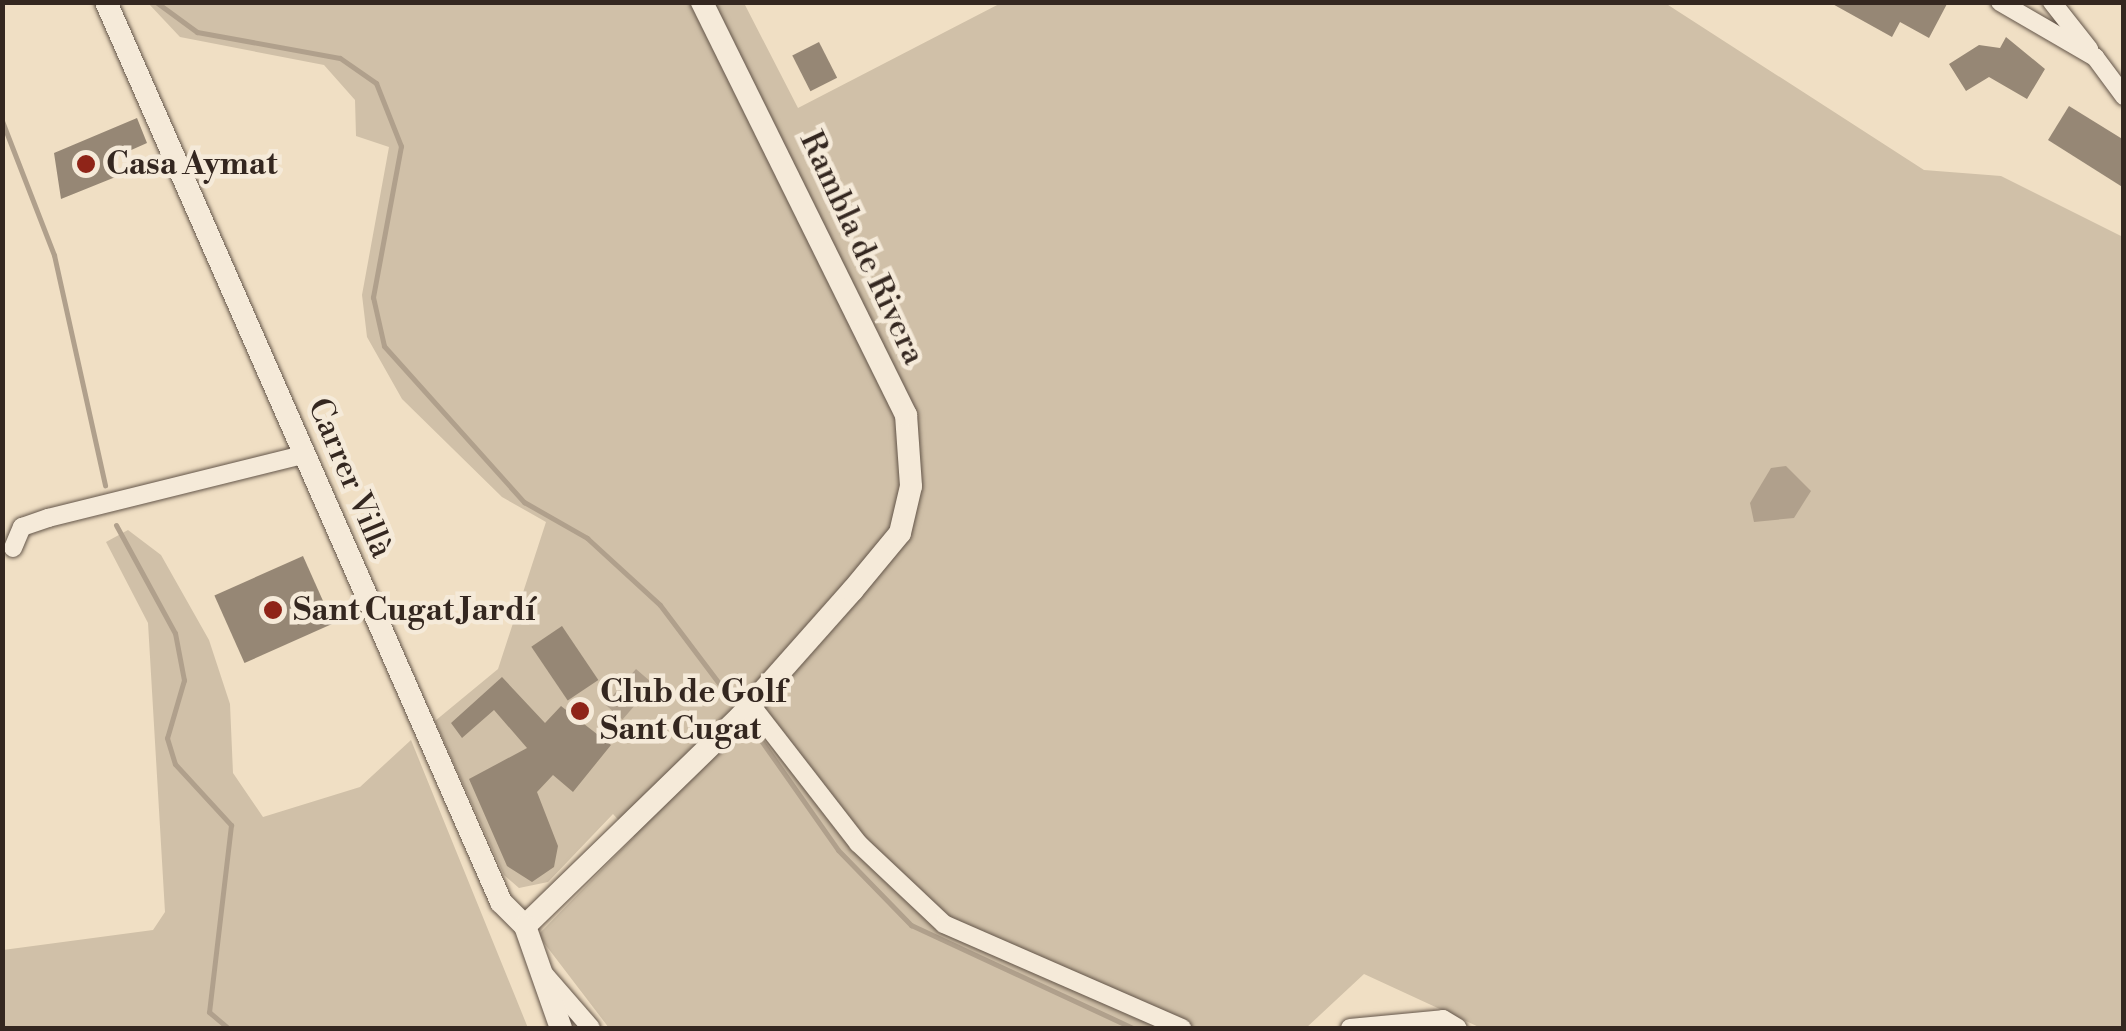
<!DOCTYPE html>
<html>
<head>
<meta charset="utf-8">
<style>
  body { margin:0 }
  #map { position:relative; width:2126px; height:1031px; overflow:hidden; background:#f0dfc4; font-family:"Libre Bodoni",serif }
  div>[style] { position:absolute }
  .green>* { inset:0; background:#d0c0a8 }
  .water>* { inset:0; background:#b0a08c; transform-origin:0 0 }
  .stream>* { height:5px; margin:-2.5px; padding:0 2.5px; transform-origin:2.5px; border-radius:2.5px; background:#b0a08c }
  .building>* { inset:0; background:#968775; transform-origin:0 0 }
  .roads { filter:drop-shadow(0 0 2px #635549) drop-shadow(0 0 2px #635549) }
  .minor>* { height:18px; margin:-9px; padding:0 9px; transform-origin:9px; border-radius:9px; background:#f5ead9 }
  .tertiary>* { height:22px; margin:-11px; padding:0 11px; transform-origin:11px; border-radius:11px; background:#f5ead9 }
  .dots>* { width:28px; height:28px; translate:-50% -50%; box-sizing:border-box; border:5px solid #f5ead9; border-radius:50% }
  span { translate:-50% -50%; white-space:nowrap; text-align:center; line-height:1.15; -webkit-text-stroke:9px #f5ead9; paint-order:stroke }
  .poi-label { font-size:32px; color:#342720; font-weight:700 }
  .left { translate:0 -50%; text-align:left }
  .street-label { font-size:32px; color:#342720 }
  .frame { position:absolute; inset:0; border:5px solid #342720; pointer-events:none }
</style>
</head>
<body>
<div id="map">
  <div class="green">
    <i style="clip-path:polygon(148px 3px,744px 3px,798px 108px,1001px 3px,1665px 3px,1924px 170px,2001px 176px,2123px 237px,2123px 1028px,1481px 1028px,1364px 974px,1306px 1028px,609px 1028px,538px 935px,634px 837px,613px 814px,548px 882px,519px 888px,504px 875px,435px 721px,498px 669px,546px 522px,502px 497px,402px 399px,367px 337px,362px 295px,389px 147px,356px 136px,355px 100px,324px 65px,180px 37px)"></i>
    <i style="clip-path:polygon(128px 530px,161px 555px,209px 640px,230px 704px,233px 773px,263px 817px,360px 787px,411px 740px,528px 1028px,3px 1028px,3px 950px,153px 930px,165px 912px,148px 623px,106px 542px)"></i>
  </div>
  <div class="water">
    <i style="clip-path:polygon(1786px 466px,1811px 491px,1794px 518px,1754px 522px,1750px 503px,1771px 468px)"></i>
    <i style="left:636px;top:669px;width:23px;height:47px;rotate:41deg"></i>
  </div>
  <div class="stream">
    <i style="left:156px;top:2px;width:51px;rotate:36.2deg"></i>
    <i style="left:197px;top:32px;width:145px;rotate:10.3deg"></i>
    <i style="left:340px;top:58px;width:44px;rotate:34.8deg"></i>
    <i style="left:376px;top:83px;width:68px;rotate:68.4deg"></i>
    <i style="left:401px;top:146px;width:154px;rotate:100.5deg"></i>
    <i style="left:373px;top:297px;width:50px;rotate:77.3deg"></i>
    <i style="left:384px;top:346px;width:210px;rotate:48.1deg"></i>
    <i style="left:524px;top:502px;width:73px;rotate:29.7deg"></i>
    <i style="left:587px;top:538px;width:99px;rotate:42.5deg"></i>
    <i style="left:660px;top:605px;width:131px;rotate:53deg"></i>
    <i style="left:2px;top:121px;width:144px;rotate:68.8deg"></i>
    <i style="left:54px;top:255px;width:236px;rotate:77.5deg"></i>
    <i style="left:116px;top:525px;width:123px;rotate:61.4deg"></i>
    <i style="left:175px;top:633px;width:48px;rotate:79.2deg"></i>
    <i style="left:184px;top:680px;width:60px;rotate:106.3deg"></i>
    <i style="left:167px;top:738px;width:27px;rotate:73deg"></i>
    <i style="left:175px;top:764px;width:83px;rotate:47.4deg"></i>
    <i style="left:231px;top:825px;width:188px;rotate:96.7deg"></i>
    <i style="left:209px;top:1012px;width:25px;rotate:40deg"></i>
    <i style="left:746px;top:719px;width:160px;rotate:54.9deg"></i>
    <i style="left:838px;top:850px;width:105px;rotate:45.8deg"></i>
    <i style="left:911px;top:925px;width:245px;rotate:24.9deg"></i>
    <i style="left:294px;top:1028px;width:38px"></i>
  </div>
  <div class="building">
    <i style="clip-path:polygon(1829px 2px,1948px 2px,1929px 38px,1900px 22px,1892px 37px)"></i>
    <i style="clip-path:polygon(2006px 37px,2045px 69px,2027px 99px,1989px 77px,1966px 91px,1949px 64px,1979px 45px,2000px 48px)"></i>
    <i style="left:819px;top:42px;width:40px;height:30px;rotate:63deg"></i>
    <i style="clip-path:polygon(2069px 106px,2124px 140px,2124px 188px,2048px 140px)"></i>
    <i style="clip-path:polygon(137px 118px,147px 143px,111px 159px,118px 176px,61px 199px,54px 153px)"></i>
    <i style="left:303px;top:556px;width:74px;height:97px;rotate:66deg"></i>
    <i style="left:562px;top:626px;width:65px;height:37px;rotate:56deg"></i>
    <i style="clip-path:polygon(502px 677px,545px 723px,561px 706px,611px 745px,573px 792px,553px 775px,537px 792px,558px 846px,554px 867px,532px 882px,507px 866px,469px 779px,527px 748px,494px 710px,462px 738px,451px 723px)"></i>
  </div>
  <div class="roads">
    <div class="minor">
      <i style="left:2000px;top:2px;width:110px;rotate:30.1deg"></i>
      <i style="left:2095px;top:57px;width:49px;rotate:53.4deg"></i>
      <i style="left:2052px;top:2px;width:60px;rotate:51.8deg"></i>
      <i style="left:13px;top:548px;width:23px;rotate:-67deg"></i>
      <i style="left:22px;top:527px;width:28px;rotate:-19deg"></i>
      <i style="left:48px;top:518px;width:259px;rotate:-13.9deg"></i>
      <i style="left:751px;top:705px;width:175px;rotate:52.2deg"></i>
      <i style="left:858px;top:843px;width:118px;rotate:43.3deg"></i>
      <i style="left:944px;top:924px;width:260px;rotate:23.6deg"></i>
      <i style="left:545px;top:975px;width:70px;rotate:49deg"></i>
      <i style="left:1350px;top:1028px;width:93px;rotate:-5.5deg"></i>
      <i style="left:1443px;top:1019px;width:17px;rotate:31deg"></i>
    </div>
    <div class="tertiary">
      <i style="left:106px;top:2px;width:983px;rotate:66.3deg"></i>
      <i style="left:501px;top:902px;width:34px;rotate:45deg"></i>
      <i style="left:525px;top:926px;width:300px;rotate:-44.2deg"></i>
      <i style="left:740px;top:717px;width:169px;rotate:-48.4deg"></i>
      <i style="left:852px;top:591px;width:75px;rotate:-50.4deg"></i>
      <i style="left:900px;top:533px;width:48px;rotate:-76.8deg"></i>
      <i style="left:911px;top:486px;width:71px;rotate:-94deg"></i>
      <i style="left:906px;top:415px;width:461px;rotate:-116.3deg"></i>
      <i style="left:525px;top:926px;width:108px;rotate:70.6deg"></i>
    </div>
  </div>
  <div class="dots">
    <i style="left:86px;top:164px;background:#8f2418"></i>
    <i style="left:273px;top:610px;background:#8f2418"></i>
    <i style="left:580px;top:711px;background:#8f2418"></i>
  </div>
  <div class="poi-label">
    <span class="left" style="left:106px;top:164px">Casa Aymat</span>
    <span class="left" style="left:293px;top:610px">Sant Cugat Jardí</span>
    <span class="left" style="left:600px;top:711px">Club de Golf<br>Sant Cugat</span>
  </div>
  <div class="street-label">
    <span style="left:862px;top:248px;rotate:65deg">Rambla de Rivera</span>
    <span style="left:350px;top:478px;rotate:67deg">Carrer Villà</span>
  </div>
  <div class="frame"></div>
</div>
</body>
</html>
